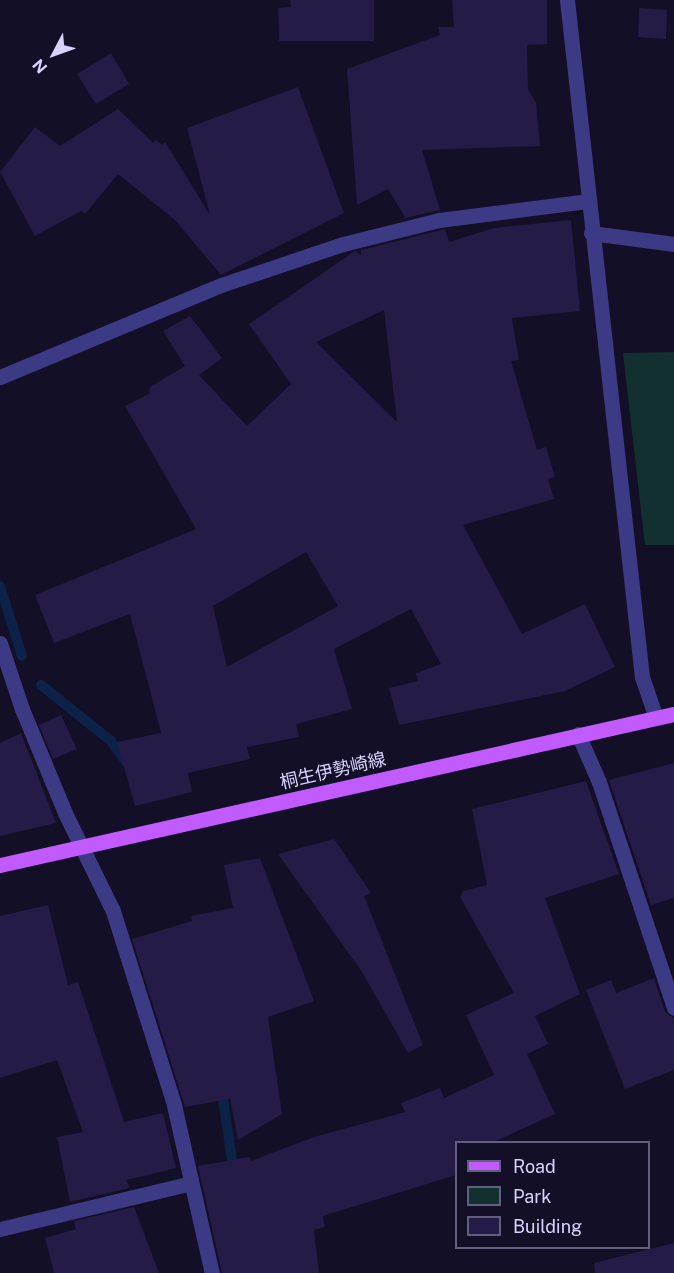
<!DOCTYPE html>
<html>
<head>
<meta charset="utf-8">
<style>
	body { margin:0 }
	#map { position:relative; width:674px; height:1273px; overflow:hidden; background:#130f26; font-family:"Public Sans","Noto Sans JP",sans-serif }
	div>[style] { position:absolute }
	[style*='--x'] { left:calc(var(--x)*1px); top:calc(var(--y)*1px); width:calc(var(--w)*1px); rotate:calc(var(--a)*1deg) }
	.green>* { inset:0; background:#12302f }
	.stream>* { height:10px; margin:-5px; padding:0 5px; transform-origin:5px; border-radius:5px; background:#0c2248 }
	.building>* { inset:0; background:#241b47 }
	.minor>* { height:15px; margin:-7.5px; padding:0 7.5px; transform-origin:7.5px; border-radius:7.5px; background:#3d3a85 }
	.major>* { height:15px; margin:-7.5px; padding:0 7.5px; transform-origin:7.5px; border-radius:7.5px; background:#c25bff }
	span { translate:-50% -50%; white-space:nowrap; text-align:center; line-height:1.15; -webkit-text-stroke:4.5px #130f26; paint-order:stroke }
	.street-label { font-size:18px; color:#d9d4ff }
	.legend { position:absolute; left:455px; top:1141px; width:195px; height:108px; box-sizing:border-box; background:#130f26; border:2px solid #625e7d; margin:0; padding:8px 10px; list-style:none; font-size:18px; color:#d9d4ff }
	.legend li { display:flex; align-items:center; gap:12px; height:30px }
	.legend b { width:30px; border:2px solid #625e7d }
	.north { position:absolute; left:24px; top:24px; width:60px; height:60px; -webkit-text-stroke:4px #130f26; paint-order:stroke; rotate:229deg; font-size:16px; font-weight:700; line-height:24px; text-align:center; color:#d9d4ff }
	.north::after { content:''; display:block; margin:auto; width:21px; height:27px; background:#d9d4ff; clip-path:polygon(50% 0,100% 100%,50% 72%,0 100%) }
</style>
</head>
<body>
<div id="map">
	<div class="green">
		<div style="clip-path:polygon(674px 352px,674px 545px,645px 545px,623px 353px)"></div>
	</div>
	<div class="stream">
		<div style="--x:0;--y:586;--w:73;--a:72.6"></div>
		<div style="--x:41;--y:685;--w:90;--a:38.7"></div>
		<div style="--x:111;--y:741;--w:26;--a:54"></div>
		<div style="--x:221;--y:1087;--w:87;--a:81.4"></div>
	</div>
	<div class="building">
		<div style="clip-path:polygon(290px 0,374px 0,374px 41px,279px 41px,278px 8px,291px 7px)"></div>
		<div style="clip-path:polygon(452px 0,547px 0,547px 44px,527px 45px,528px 89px,536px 103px,540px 146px,422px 150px,440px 210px,401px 219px,405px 217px,388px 189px,357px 205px,347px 69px,440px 35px,438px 27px,454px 27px)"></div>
		<div style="clip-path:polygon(639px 8px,667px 10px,666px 39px,638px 37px)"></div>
		<div style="clip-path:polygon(111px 53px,129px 84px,96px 104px,77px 74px)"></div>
		<div style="clip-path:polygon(298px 87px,344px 213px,221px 275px,176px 221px,118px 174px,85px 214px,81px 211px,35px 236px,0 172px,35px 127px,60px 146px,118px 109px,153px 143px,156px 140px,162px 145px,165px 142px,210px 215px,187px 128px)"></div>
		<div style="clip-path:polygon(evenodd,571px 220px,580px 311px,512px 318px,519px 360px,511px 361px,537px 450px,546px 447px,555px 477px,548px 479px,554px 499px,463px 525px,522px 634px,585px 604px,615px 667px,565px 691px,399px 725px,389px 688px,418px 681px,416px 673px,441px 664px,411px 609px,334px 649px,352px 709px,296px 724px,299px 737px,247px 747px,250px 759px,188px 773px,192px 792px,135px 806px,117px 742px,161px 733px,130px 614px,54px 643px,35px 595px,196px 529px,125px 406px,149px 394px,150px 387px,185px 366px,163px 331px,190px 316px,222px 358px,199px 375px,247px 426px,291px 384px,249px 324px,355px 251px,361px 255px,361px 250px,445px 229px,449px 242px,494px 228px,571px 220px,384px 310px,397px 422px,316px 342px,384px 310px,571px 220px,306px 552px,338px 606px,227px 667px,213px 606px,306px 552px)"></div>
		<div style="clip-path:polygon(61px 715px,77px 749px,53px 759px,39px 725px)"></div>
		<div style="clip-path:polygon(21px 733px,56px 823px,0 836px,0 743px)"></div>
		<div style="clip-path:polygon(674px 763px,674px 898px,651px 905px,609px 780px)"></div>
		<div style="clip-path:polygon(586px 781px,619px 874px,545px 898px,580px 994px,535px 1016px,548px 1044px,527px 1054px,555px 1114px,491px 1143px,456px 1143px,456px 1175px,323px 1216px,325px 1227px,314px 1230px,319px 1273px,222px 1273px,198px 1166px,249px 1157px,251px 1161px,314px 1137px,405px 1112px,401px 1103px,440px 1088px,444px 1098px,494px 1075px,466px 1015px,514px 993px,460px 897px,463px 891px,487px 885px,472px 809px)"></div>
		<div style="clip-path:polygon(334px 839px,371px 893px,364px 896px,423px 1045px,408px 1053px,362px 972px,278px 854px)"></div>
		<div style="clip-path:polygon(260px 858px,314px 1001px,268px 1017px,282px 1114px,238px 1140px,230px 1099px,185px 1107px,132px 939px,192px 921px,191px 916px,233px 908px,224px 865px)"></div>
		<div style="clip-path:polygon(48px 905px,68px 985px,78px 982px,124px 1122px,163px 1113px,176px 1168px,127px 1180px,129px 1188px,70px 1202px,57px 1137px,83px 1132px,57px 1060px,0 1078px,0 916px)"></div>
		<div style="clip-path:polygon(654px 978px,665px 1012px,674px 1018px,674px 1070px,625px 1089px,586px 990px,611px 980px,616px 993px)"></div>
		<div style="clip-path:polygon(134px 1207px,159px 1273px,54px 1273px,45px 1238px,76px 1229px,74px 1221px)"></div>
		<div style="clip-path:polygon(674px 1243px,674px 1273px,595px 1273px,594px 1263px)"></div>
	</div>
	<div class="minor">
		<div style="--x:567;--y:0;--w:681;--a:83.68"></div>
		<div style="--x:642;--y:677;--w:43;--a:71.1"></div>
		<div style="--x:591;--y:233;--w:84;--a:7.5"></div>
		<div style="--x:0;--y:377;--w:239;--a:-22.6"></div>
		<div style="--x:221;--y:285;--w:129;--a:-18.6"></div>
		<div style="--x:343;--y:244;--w:99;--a:-14"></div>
		<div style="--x:439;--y:220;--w:149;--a:-7.3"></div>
		<div style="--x:0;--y:643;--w:70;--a:71.6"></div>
		<div style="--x:22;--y:709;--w:113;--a:67.5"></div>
		<div style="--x:65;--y:813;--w:109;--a:63.9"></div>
		<div style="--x:113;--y:911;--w:203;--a:72.5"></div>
		<div style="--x:174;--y:1105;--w:172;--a:77.3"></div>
		<div style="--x:578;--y:734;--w:52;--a:66.4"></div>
		<div style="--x:599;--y:782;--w:238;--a:71.6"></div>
		<div style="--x:0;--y:1229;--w:196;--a:-13.5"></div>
	</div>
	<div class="major">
		<div style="--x:0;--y:865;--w:691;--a:-12.63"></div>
	</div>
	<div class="street-label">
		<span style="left:333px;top:771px;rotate:-13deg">桐生伊勢崎線</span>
	</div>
	<ul class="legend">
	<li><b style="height:8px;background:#c25bff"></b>Road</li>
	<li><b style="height:16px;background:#12302f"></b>Park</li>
	<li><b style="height:16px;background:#241b47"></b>Building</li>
	</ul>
	<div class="north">N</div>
</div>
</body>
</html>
